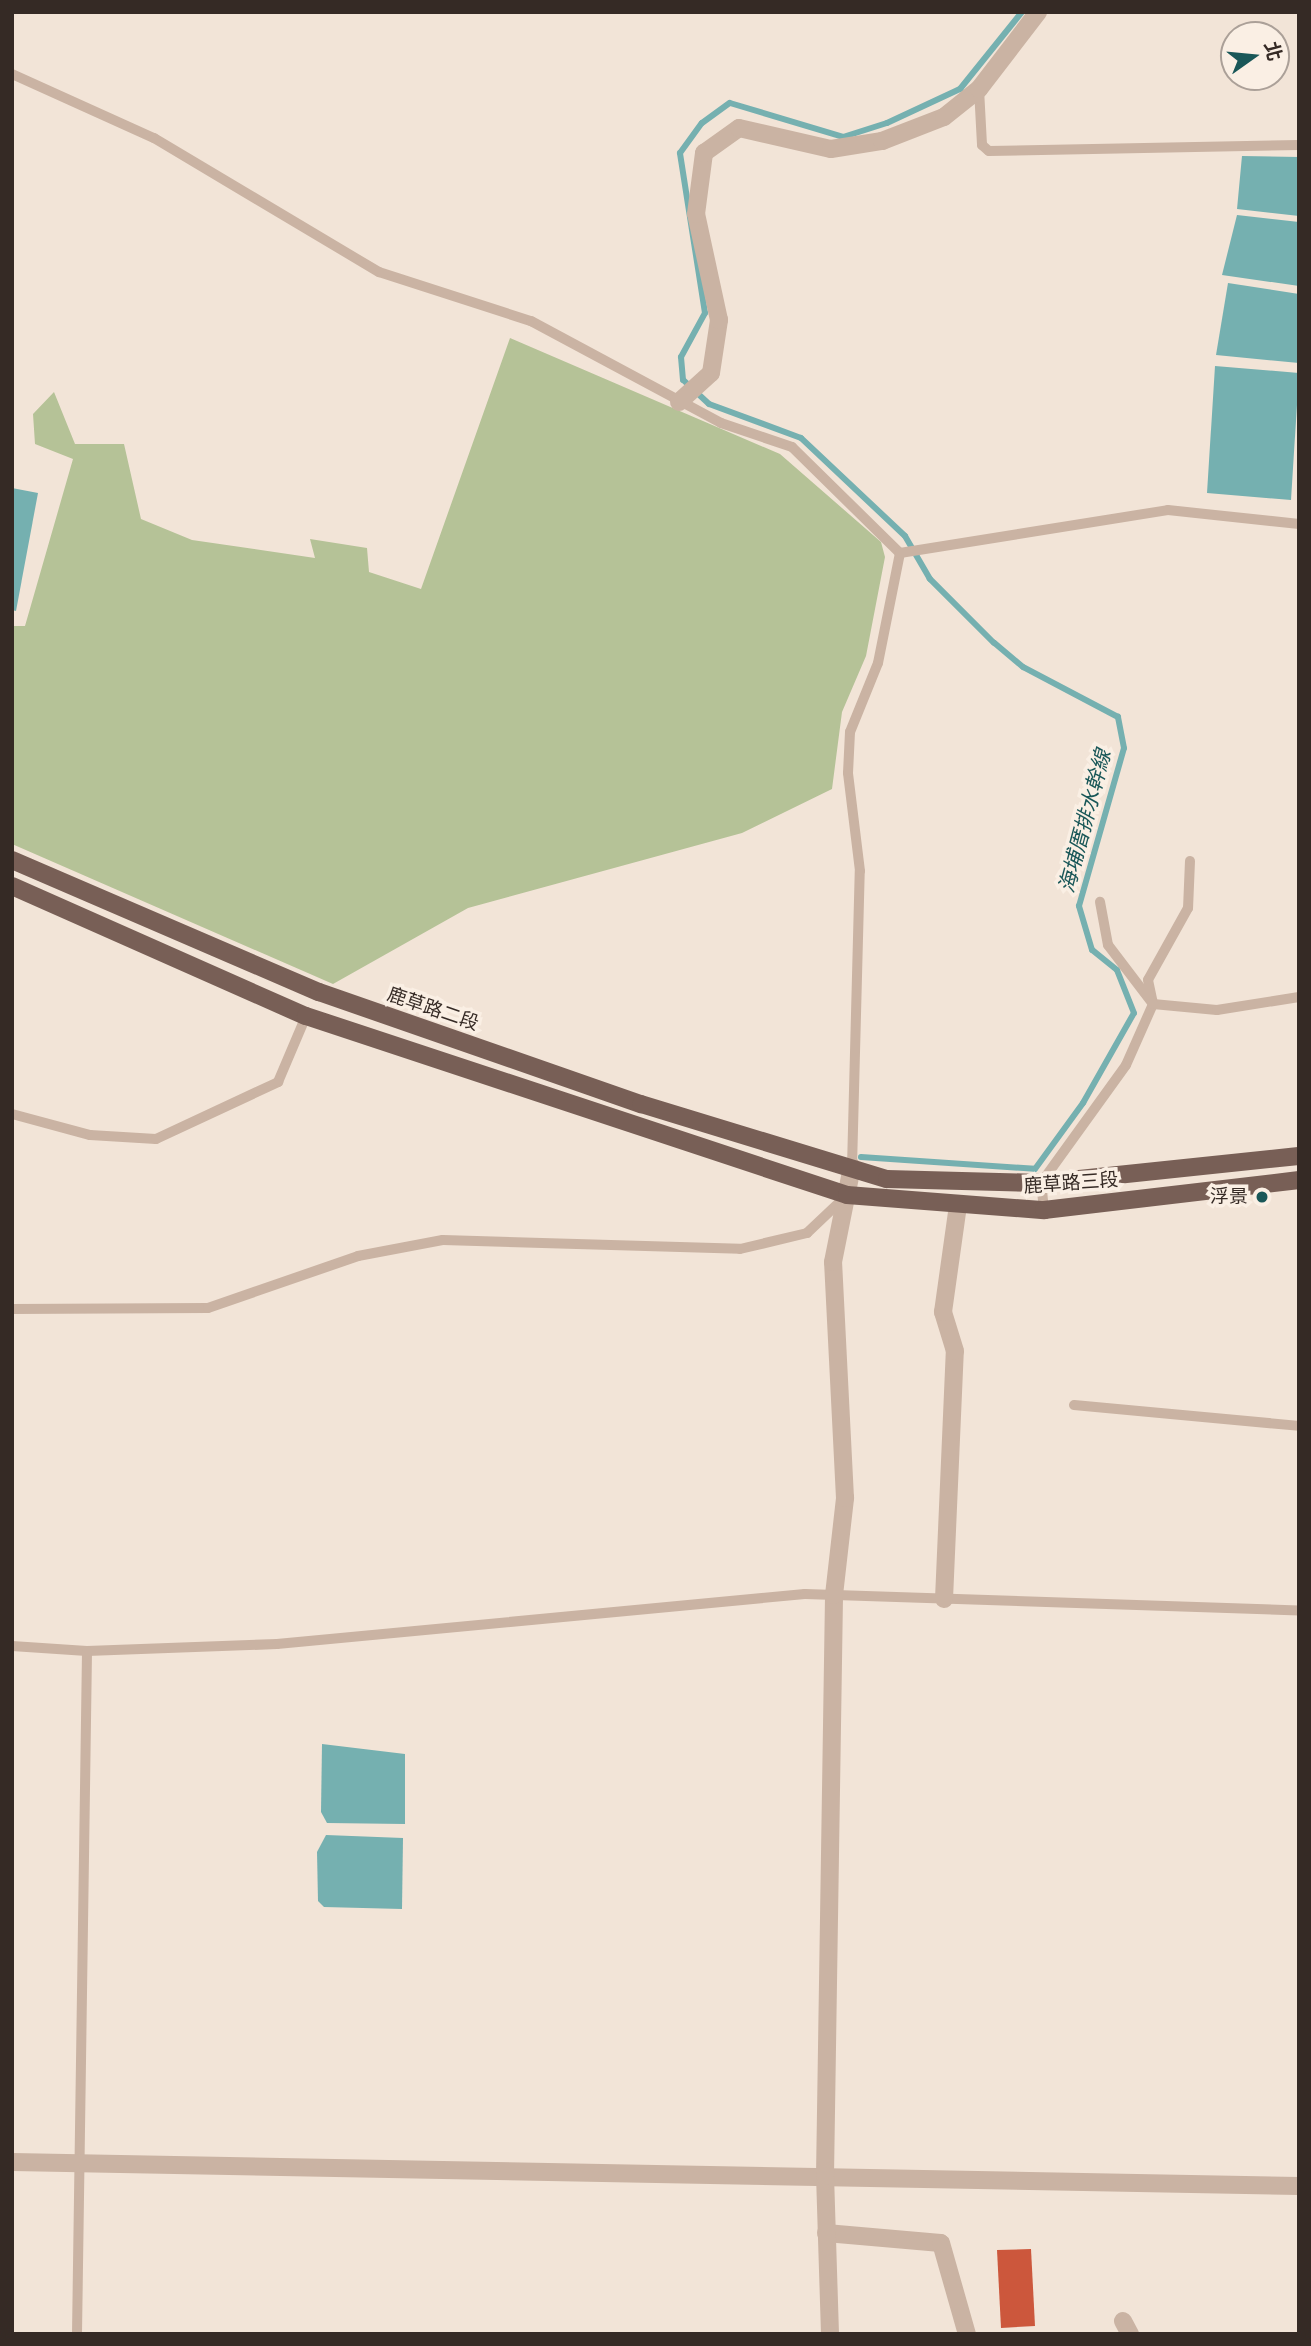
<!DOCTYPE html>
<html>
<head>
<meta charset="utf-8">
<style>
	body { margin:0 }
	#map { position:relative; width:1311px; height:2346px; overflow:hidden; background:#f2e4d7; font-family:"Noto Sans","Noto Sans TC",sans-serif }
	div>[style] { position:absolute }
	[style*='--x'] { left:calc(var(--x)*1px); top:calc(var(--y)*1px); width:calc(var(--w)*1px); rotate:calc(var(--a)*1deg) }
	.green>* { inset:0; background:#b5c297 }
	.water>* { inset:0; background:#75b0b0 }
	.stream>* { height:6px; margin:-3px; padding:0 3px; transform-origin:3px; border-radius:3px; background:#75b0b0 }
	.building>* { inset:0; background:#cc573c }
	.lane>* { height:10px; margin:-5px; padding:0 5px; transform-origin:5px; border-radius:5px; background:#cab3a3 }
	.street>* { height:18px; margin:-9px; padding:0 9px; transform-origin:9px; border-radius:9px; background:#cab3a3 }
	.primary>* { height:18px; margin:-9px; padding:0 9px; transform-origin:9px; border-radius:9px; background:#785f56 }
	.dots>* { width:19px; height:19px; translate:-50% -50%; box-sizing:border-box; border:4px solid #faefe4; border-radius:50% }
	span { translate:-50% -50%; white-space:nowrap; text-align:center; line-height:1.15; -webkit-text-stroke:7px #faefe4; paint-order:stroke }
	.street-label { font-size:19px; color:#352a25 }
	.poi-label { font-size:19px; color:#352a25 }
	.right { translate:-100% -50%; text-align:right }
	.water-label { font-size:21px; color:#195758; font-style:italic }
	.frame { position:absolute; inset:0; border:14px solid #352a25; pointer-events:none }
	.north { position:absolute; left:1220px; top:21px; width:70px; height:70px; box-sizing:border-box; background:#faefe4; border:2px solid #aba098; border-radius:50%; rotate:75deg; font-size:19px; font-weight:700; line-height:28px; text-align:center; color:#352a25 }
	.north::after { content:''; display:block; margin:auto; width:24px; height:32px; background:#195758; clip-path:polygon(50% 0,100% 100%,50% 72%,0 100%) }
</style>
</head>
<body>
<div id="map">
	<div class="green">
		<div style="clip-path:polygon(510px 338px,780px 454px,881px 542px,885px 557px,866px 656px,842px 712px,832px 789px,742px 833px,468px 908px,333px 984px,12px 844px,12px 626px,25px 626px,73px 459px,35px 444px,33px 414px,54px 392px,75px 444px,124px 444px,141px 519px,192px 540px,315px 558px,310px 539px,367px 548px,369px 572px,421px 589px)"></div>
	</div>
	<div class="water">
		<div style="clip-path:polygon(1242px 156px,1299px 157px,1299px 216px,1237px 209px)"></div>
		<div style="clip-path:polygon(1237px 215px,1299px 222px,1299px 286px,1222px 275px)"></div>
		<div style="clip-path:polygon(1228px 283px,1299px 294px,1299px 363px,1216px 355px)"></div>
		<div style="clip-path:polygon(1215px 366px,1299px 373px,1291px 500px,1207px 493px)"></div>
		<div style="clip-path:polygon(12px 488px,38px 493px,16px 611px,12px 610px)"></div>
		<div style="clip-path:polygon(322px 1744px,405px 1754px,405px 1824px,327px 1823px,321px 1812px)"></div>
		<div style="clip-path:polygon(326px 1835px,403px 1838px,402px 1909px,324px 1907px,318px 1901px,317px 1852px)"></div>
	</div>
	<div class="stream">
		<div style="--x:861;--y:1157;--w:174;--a:3.9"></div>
		<div style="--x:1035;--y:1169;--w:82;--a:-54"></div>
		<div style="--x:1083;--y:1103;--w:103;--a:-60.5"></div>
		<div style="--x:1134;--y:1013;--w:46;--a:-111.6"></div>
		<div style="--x:1117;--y:970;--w:32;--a:-141"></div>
		<div style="--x:1092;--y:950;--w:46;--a:-106.5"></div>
		<div style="--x:1079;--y:906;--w:164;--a:-74.1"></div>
		<div style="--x:1124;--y:748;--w:32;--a:-101"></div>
		<div style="--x:1118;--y:717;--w:107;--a:-152.2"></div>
		<div style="--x:1023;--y:667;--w:38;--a:-140"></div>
		<div style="--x:994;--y:643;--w:91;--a:-135"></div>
		<div style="--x:930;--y:579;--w:50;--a:-120.2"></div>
		<div style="--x:905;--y:536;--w:143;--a:-136.7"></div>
		<div style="--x:801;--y:438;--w:98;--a:-159.7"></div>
		<div style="--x:709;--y:404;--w:35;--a:-137"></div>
		<div style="--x:683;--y:380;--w:23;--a:-95"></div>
		<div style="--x:681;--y:357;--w:50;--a:-61.4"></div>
		<div style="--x:705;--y:313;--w:162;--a:-98.9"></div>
		<div style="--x:680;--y:153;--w:37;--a:-54"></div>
		<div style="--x:702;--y:123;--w:34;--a:-36"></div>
		<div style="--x:730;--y:103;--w:118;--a:16.7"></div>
		<div style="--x:843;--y:137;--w:46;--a:-17.7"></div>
		<div style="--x:887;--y:123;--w:81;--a:-25"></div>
		<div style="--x:960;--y:89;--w:99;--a:-51.2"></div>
	</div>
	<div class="building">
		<div style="clip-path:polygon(1031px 2249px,1035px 2326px,1001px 2328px,997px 2250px)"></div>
	</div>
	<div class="lane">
		<div style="--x:12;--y:74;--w:156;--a:24.3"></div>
		<div style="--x:154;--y:138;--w:262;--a:30.8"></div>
		<div style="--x:379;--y:272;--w:160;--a:17.9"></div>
		<div style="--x:531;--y:321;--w:216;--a:28.2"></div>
		<div style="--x:721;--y:423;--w:75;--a:18.7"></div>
		<div style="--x:792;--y:447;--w:151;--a:44.5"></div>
		<div style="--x:979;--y:89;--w:56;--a:86.9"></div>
		<div style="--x:982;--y:145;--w:9;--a:41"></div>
		<div style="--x:989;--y:151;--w:310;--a:-1.1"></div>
		<div style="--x:1190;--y:861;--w:47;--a:92.4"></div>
		<div style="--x:1188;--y:908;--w:82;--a:119.1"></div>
		<div style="--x:1148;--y:980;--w:25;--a:78"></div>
		<div style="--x:1153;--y:1004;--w:64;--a:5.4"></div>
		<div style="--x:1217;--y:1010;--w:83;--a:-9"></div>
		<div style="--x:12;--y:1114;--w:81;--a:15.1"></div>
		<div style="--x:90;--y:1135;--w:66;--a:3.5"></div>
		<div style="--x:156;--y:1139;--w:135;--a:-25"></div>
		<div style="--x:278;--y:1082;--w:72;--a:-67"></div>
		<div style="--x:852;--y:1167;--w:296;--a:-88.5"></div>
		<div style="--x:860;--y:871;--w:99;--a:-97"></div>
		<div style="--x:848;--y:773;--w:41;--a:-87.2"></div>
		<div style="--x:850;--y:732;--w:74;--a:-67.9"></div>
		<div style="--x:878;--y:663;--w:112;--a:-78.7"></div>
		<div style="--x:900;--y:553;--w:271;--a:-9.1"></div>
		<div style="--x:1168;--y:510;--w:132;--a:6.1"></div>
		<div style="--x:1044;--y:1210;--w:27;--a:-96"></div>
		<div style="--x:1041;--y:1183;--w:145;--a:-54.2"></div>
		<div style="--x:1126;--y:1065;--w:67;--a:-66.1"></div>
		<div style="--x:1153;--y:1004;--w:74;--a:-127.3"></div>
		<div style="--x:1108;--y:945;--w:44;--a:-100.5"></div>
		<div style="--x:12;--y:1309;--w:196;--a:-0.3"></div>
		<div style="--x:208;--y:1308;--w:159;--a:-19.1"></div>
		<div style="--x:358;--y:1256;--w:86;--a:-10.7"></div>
		<div style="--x:443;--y:1240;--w:297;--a:1.7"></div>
		<div style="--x:740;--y:1249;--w:69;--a:-13.4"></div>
		<div style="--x:807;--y:1233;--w:51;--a:-43.4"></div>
		<div style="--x:1074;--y:1405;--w:226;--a:5.3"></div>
		<div style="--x:12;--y:1646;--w:75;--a:3.8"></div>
		<div style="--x:87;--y:1651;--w:190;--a:-2.1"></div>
		<div style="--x:277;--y:1644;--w:530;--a:-5.41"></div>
		<div style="--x:805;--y:1594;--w:494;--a:1.9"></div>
		<div style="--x:77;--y:2334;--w:683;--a:-89.16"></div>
	</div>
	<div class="street">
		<div style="--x:679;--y:402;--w:43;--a:-42.2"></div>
		<div style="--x:711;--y:373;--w:54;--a:-81.4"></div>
		<div style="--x:719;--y:320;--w:108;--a:-102.2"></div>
		<div style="--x:696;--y:214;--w:62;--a:-82.5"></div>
		<div style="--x:704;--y:153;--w:43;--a:-35.5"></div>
		<div style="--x:739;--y:128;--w:94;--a:12.9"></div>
		<div style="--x:831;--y:149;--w:52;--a:-8.9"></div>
		<div style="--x:882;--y:141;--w:66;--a:-21.2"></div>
		<div style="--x:944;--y:117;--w:45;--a:-38.7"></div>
		<div style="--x:979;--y:89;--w:97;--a:-52.5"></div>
		<div style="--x:944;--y:1599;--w:248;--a:-87.5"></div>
		<div style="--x:955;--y:1351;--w:41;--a:-107.1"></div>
		<div style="--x:943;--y:1312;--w:108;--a:-82"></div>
		<div style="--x:12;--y:2162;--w:1287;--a:1.07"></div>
		<div style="--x:826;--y:2233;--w:115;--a:5"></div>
		<div style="--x:941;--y:2243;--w:95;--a:74.1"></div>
		<div style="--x:1123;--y:2321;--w:15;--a:62"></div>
		<div style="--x:830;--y:2334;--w:158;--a:-91.8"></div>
		<div style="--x:825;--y:2176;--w:581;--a:-89.11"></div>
		<div style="--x:834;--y:1595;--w:98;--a:-83.5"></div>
		<div style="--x:845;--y:1498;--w:236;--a:-92.9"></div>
		<div style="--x:833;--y:1262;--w:97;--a:-78.7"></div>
	</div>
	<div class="primary">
		<div style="--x:12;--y:860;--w:334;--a:23.3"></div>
		<div style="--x:319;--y:992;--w:341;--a:19.2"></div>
		<div style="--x:641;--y:1104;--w:257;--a:17"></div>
		<div style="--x:887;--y:1179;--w:154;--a:1.5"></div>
		<div style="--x:1041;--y:1183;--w:259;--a:-6"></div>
		<div style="--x:12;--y:886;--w:321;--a:23.9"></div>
		<div style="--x:306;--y:1016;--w:570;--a:18.31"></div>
		<div style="--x:847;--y:1195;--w:198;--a:4.4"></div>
		<div style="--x:1044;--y:1210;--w:257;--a:-6.7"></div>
	</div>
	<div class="dots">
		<div style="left:1262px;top:1197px;background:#195758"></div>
	</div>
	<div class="street-label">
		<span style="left:433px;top:1009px;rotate:19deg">鹿草路二段</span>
		<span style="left:1071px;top:1183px;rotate:-4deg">鹿草路三段</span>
	</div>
	<div class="poi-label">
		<span class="right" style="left:1248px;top:1197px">浮景</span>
	</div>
	<div class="water-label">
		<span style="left:1084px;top:821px;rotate:-75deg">海埔厝排水幹線</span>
	</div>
	<div class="frame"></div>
	<div class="north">北</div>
</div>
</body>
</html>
